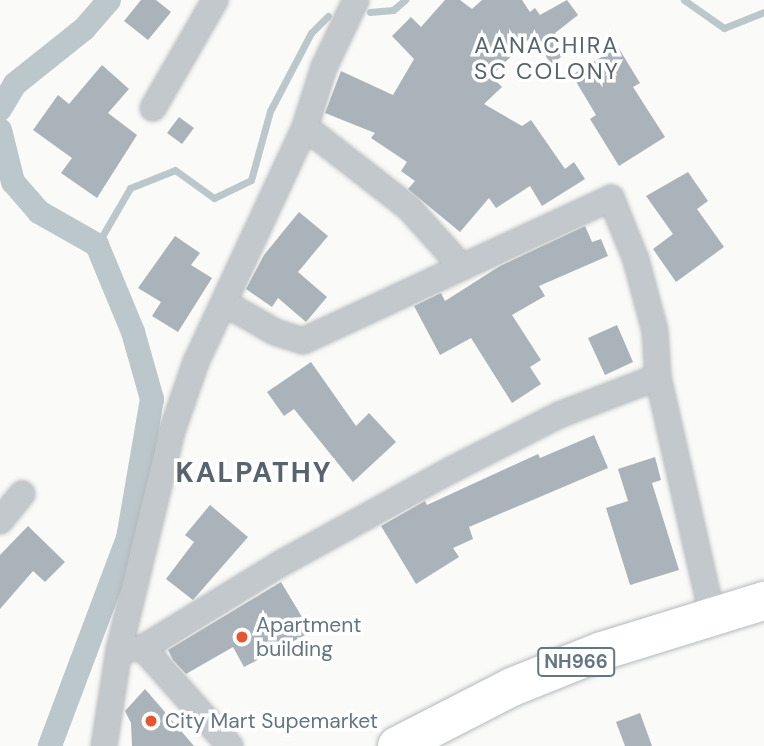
<!DOCTYPE html>
<html>
<head>
<meta charset="utf-8">
<style>
	body { margin:0 }
	#map { position:relative; width:764px; height:746px; overflow:hidden; background:#fafaf8; font-family:"DM Sans",sans-serif }
	div>[style] { position:absolute }
	[style*='--x'] { left:calc(var(--x)*1px); top:calc(var(--y)*1px); width:calc(var(--w)*1px); rotate:calc(var(--a)*1deg) }
	.stream>* { height:7px; margin:-3.5px; padding:0 3.5px; transform-origin:3.5px; border-radius:3.5px; background:#bbc7cb }
	.canal>* { height:24px; margin:-12px; padding:0 12px; transform-origin:12px; border-radius:12px; background:#bbc7cb }
	.building>* { inset:0; background:#aab3b9 }
	.roads { filter:drop-shadow(0 0 2px #b4b9bd) drop-shadow(0 0 2px #b4b9bd) }
	.street>* { height:24px; margin:-12px; padding:0 12px; transform-origin:12px; border-radius:12px; background:#c3c8cc }
	.highway>* { height:38px; margin:-19px; padding:0 19px; transform-origin:19px; border-radius:19px; background:#fff }
	.dots>* { width:19px; height:19px; translate:-50% -50%; box-sizing:border-box; border:4px solid #fff; border-radius:50% }
	span { translate:-50% -50%; white-space:nowrap; text-align:center; line-height:1.15; -webkit-text-stroke:7px #fff; paint-order:stroke }
	.shield-label span { padding:2px 5px; background:#fff; border:2px solid; border-radius:5px; -webkit-text-stroke-width:0 }
	.shield-label { font-size:19px; color:#657683; font-weight:700 }
	.poi-label { font-size:21px; color:#657683 }
	.left { translate:0 -50%; text-align:left }
	.neighbourhood-label { font-size:23px; color:#57646e; letter-spacing:2px }
	.district-label { font-size:28px; color:#57646e; font-weight:700; letter-spacing:2px }
</style>
</head>
<body>
<div id="map">
	<div class="stream">
		<div style="--x:684;--y:0;--w:49;--a:35"></div>
		<div style="--x:724;--y:28;--w:43;--a:-21.8"></div>
		<div style="--x:370;--y:12;--w:23;--a:-5"></div>
		<div style="--x:393;--y:10;--w:16;--a:-40"></div>
		<div style="--x:97;--y:245;--w:66;--a:-59.9"></div>
		<div style="--x:130;--y:188;--w:48;--a:-21.8"></div>
		<div style="--x:175;--y:170;--w:48;--a:35.7"></div>
		<div style="--x:214;--y:198;--w:41;--a:-25.9"></div>
		<div style="--x:251;--y:180;--w:72;--a:-74.6"></div>
		<div style="--x:270;--y:111;--w:88;--a:-62.3"></div>
		<div style="--x:311;--y:33;--w:24;--a:-45"></div>
	</div>
	<div class="canal">
		<div style="--x:0;--y:109;--w:29;--a:-59"></div>
		<div style="--x:15;--y:84;--w:88;--a:-38.6"></div>
		<div style="--x:84;--y:29;--w:38;--a:-49"></div>
		<div style="--x:0;--y:130;--w:54;--a:76"></div>
		<div style="--x:13;--y:182;--w:40;--a:49"></div>
		<div style="--x:39;--y:212;--w:67;--a:29.6"></div>
		<div style="--x:97;--y:245;--w:94;--a:67.5"></div>
		<div style="--x:133;--y:332;--w:70;--a:74.2"></div>
		<div style="--x:152;--y:399;--w:141;--a:99.8"></div>
		<div style="--x:128;--y:538;--w:222;--a:110.6"></div>
	</div>
	<div class="building">
		<div style="clip-path:polygon(141px 0,156px 0,171px 12px,148px 40px,124px 21px)"></div>
		<div style="clip-path:polygon(445px 0,460px 0,472px 9px,482px 0,522px 0,530px 12px,535px 8px,540px 15px,567px 0,578px 15px,555px 33px,569px 51px,552px 64px,530px 38px,491px 76px,502px 87px,484px 104px,522px 126px,531px 120px,565px 169px,574px 162px,585px 179px,542px 206px,530px 186px,496px 208px,489px 198px,460px 232px,408px 189px,415px 181px,401px 171px,407px 162px,371px 138px,375px 133px,325px 113px,341px 71px,393px 95px,414px 59px,392px 36px,411px 17px,421px 27px)"></div>
		<div style="clip-path:polygon(618px 47px,640px 83px,633px 87px,665px 137px,619px 166px,590px 119px,596px 115px,572px 75px)"></div>
		<div style="clip-path:polygon(102px 65px,129px 89px,108px 113px,137px 135px,97px 198px,61px 173px,72px 158px,33px 130px,58px 95px,69px 104px)"></div>
		<div style="clip-path:polygon(179px 117px,194px 128px,182px 144px,167px 133px)"></div>
		<div style="clip-path:polygon(688px 172px,708px 201px,697px 209px,724px 247px,676px 282px,653px 249px,673px 234px,646px 196px)"></div>
		<div style="clip-path:polygon(299px 212px,328px 236px,298px 272px,327px 297px,306px 322px,278px 298px,272px 307px,246px 289px,264px 255px)"></div>
		<div style="clip-path:polygon(585px 226px,592px 242px,601px 239px,608px 256px,539px 286px,545px 296px,512px 315px,541px 360px,530px 367px,541px 384px,512px 403px,471px 338px,440px 355px,414px 306px,441px 293px,445px 301px,500px 266px)"></div>
		<div style="clip-path:polygon(175px 236px,200px 253px,191px 265px,212px 278px,178px 332px,152px 316px,161px 302px,138px 288px)"></div>
		<div style="clip-path:polygon(617px 325px,633px 362px,605px 375px,588px 338px)"></div>
		<div style="clip-path:polygon(311px 362px,356px 426px,369px 413px,396px 442px,353px 482px,294px 409px,284px 416px,267px 392px)"></div>
		<div style="clip-path:polygon(594px 435px,608px 468px,469px 527px,473px 539px,453px 548px,459px 557px,416px 584px,381px 526px,425px 501px,427px 505px,538px 454px,540px 458px)"></div>
		<div style="clip-path:polygon(655px 457px,661px 480px,652px 483px,679px 570px,630px 585px,606px 508px,628px 501px,618px 469px)"></div>
		<div style="clip-path:polygon(210px 505px,248px 537px,193px 600px,166px 579px,194px 542px,185px 535px)"></div>
		<div style="clip-path:polygon(28px 526px,65px 562px,45px 582px,33px 571px,0 609px,0 555px)"></div>
		<div style="clip-path:polygon(281px 582px,311px 632px,244px 667px,233px 647px,186px 674px,173px 660px,168px 650px)"></div>
		<div style="clip-path:polygon(145px 689px,164px 711px,194px 746px,132px 746px,131px 723px,125px 711px)"></div>
		<div style="clip-path:polygon(640px 713px,652px 746px,625px 746px,616px 722px)"></div>
	</div>
	<div class="roads">
		<div class="street">
			<div style="--x:153;--y:108;--w:125;--a:-60.1"></div>
			<div style="--x:305;--y:127;--w:132;--a:37.9"></div>
			<div style="--x:409;--y:208;--w:78;--a:48.1"></div>
			<div style="--x:226;--y:304;--w:56;--a:29.7"></div>
			<div style="--x:275;--y:332;--w:29;--a:18"></div>
			<div style="--x:303;--y:341;--w:340;--a:-24.9"></div>
			<div style="--x:611;--y:198;--w:67;--a:68"></div>
			<div style="--x:636;--y:260;--w:73;--a:75"></div>
			<div style="--x:655;--y:331;--w:46;--a:86.3"></div>
			<div style="--x:658;--y:377;--w:244;--a:77.2"></div>
			<div style="--x:0;--y:521;--w:35;--a:-51"></div>
			<div style="--x:143;--y:648;--w:131;--a:48.4"></div>
			<div style="--x:119;--y:650;--w:24;--a:-5"></div>
			<div style="--x:143;--y:648;--w:161;--a:-31.5"></div>
			<div style="--x:280;--y:564;--w:195;--a:-28.8"></div>
			<div style="--x:451;--y:470;--w:121;--a:-27"></div>
			<div style="--x:559;--y:415;--w:106;--a:-21"></div>
			<div style="--x:104;--y:746;--w:97;--a:-81.1"></div>
			<div style="--x:119;--y:650;--w:225;--a:-76.4"></div>
			<div style="--x:172;--y:431;--w:73;--a:-70.8"></div>
			<div style="--x:196;--y:362;--w:259;--a:-65.1"></div>
			<div style="--x:305;--y:127;--w:63;--a:-72.4"></div>
			<div style="--x:324;--y:67;--w:74;--a:-64.5"></div>
		</div>
		<div class="highway">
			<div style="--x:397;--y:746;--w:129;--a:-27.2"></div>
			<div style="--x:512;--y:687;--w:97;--a:-21.8"></div>
			<div style="--x:602;--y:651;--w:170;--a:-17.2"></div>
		</div>
	</div>
	<div class="dots">
		<div style="left:242px;top:637px;background:#e4572e"></div>
		<div style="left:151px;top:721px;background:#e4572e"></div>
	</div>
	<div class="shield-label">
		<span style="left:576px;top:662px">NH966</span>
	</div>
	<div class="poi-label">
		<span class="left" style="left:256px;top:637px">Apartment<br>building</span>
		<span class="left" style="left:165px;top:721px">City Mart Supemarket</span>
	</div>
	<div class="neighbourhood-label">
		<span style="left:547px;top:58px">AANACHIRA<br>SC COLONY</span>
	</div>
	<div class="district-label">
		<span style="left:254px;top:473px">KALPATHY</span>
	</div>
</div>
</body>
</html>
